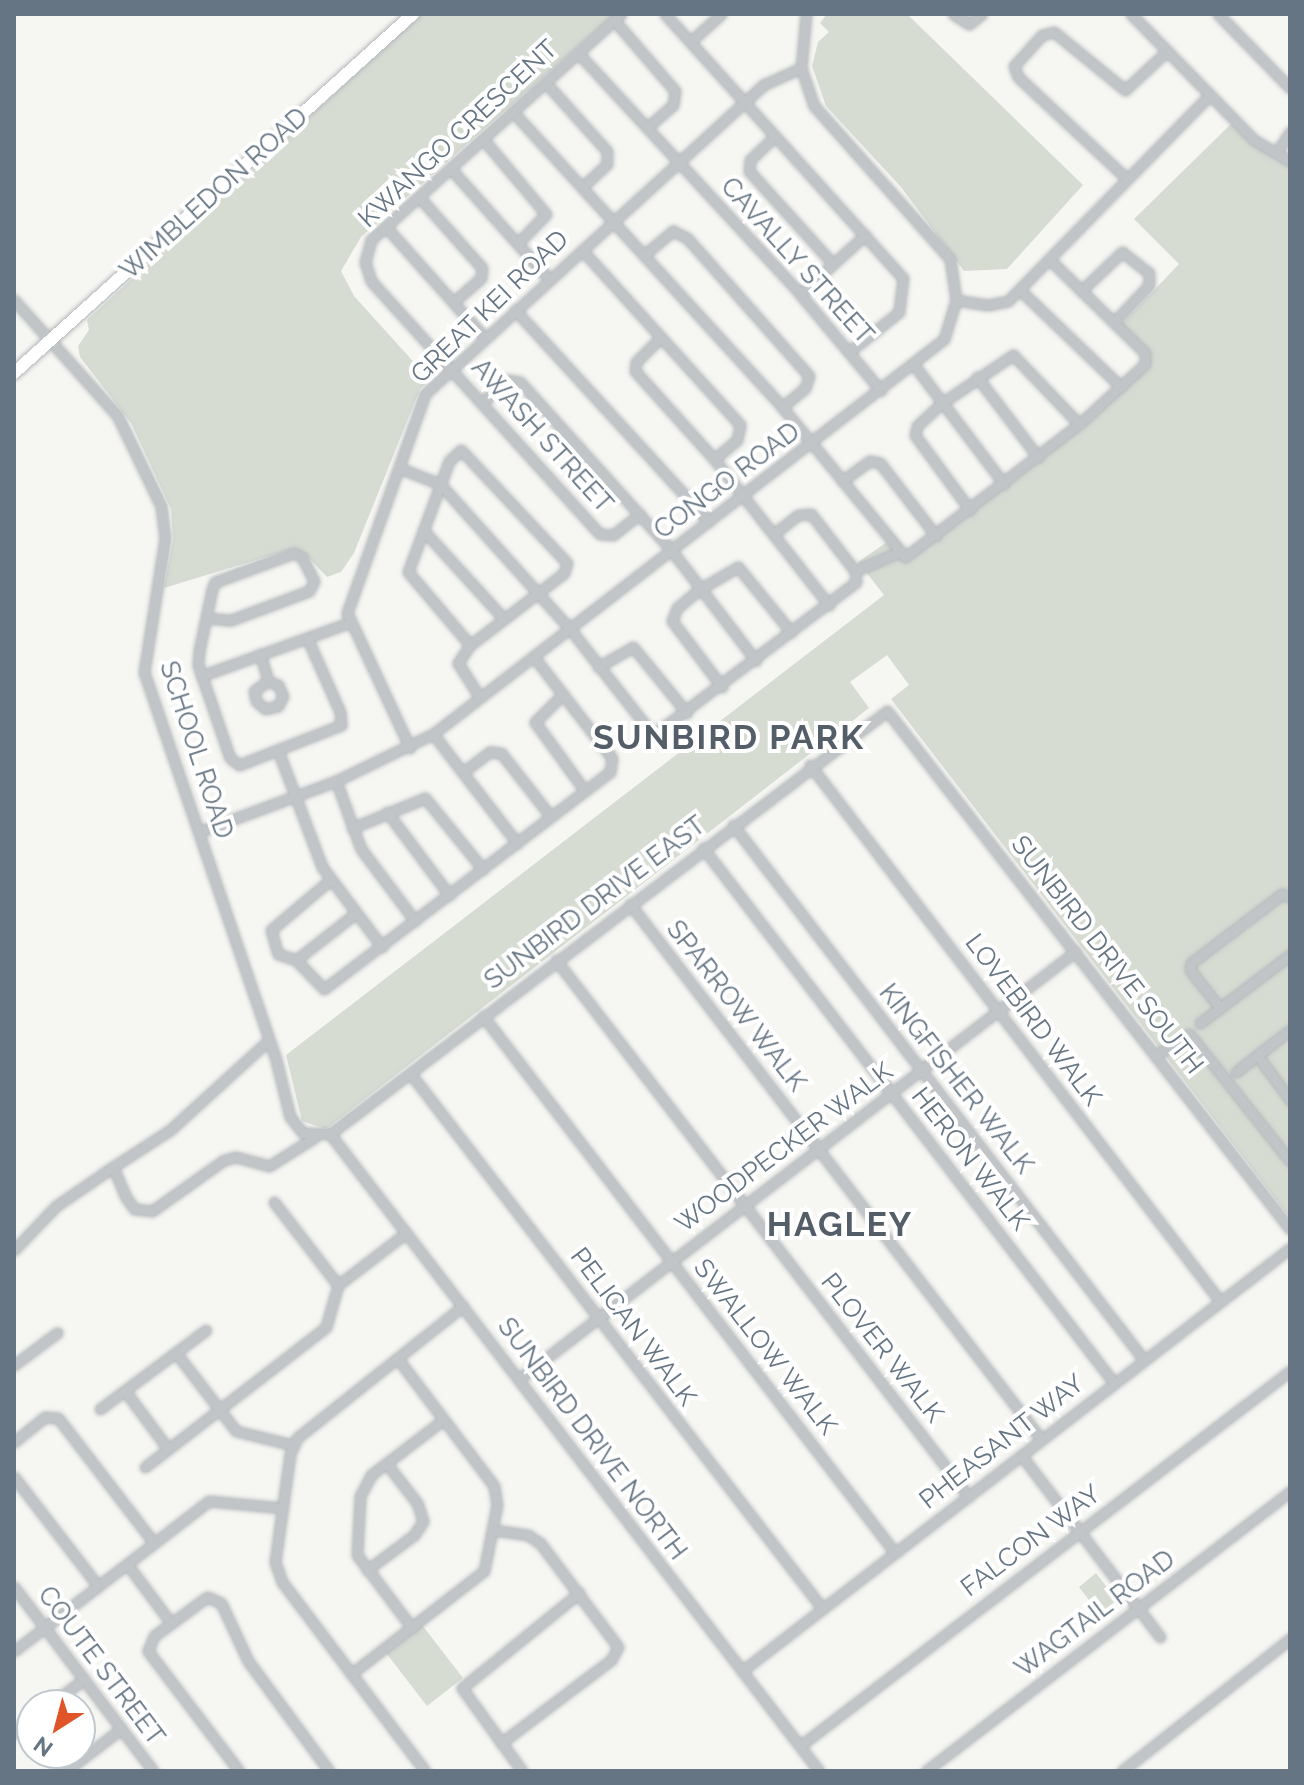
<!DOCTYPE html>
<html>
<head>
<meta charset="utf-8">
<style>
	body { margin:0 }
	#map { position:relative; width:1304px; height:1785px; overflow:hidden; background:#f6f6f2; font-family:Raleway,sans-serif }
	div>[style] { position:absolute }
	[style*='--x'] { left:calc(var(--x)*1px); top:calc(var(--y)*1px); width:calc(var(--w)*1px); rotate:calc(var(--a)*1deg) }
	.green>* { inset:0; background:#d7dcd3 }
	.roads { filter:drop-shadow(0 0 2px #b4b8bc) drop-shadow(0 0 2px #b4b8bc) }
	.minor>* { height:9px; margin:-4.5px; padding:0 4.5px; transform-origin:4.5px; border-radius:4.5px; background:#c1c5c8 }
	.major>* { height:12px; margin:-6px; padding:0 6px; transform-origin:6px; border-radius:6px; background:#fff }
	span { translate:-50% -50%; white-space:nowrap; text-align:center; line-height:1.15; -webkit-text-stroke:8px #fff; paint-order:stroke }
	.street-label { font-size:26px; color:#657583 }
	.district-label { font-size:34px; color:#535e68; font-weight:700; letter-spacing:2px }
	.frame { position:absolute; inset:0; border:16px solid #657583; pointer-events:none }
	.north { position:absolute; left:16px; top:1689px; width:80px; height:80px; box-sizing:border-box; background:#fff; border:2px solid #c1c8cd; border-radius:50%; rotate:216deg; font-size:22px; font-weight:700; line-height:32px; text-align:center; color:#657583 }
	.north::after { content:''; display:block; margin:auto; width:28px; height:36px; background:#e05528; clip-path:polygon(50% 0,100% 100%,50% 72%,0 100%) }
</style>
</head>
<body>
<div id="map">
	<div class="green">
		<div style="clip-path:polygon(422px 14px,615px 14px,361px 237px,341px 271px,354px 296px,430px 380px,420px 389px,354px 553px,341px 572px,327px 577px,306px 555px,292px 549px,164px 588px,173px 540px,171px 509px,131px 423px,80px 357px,78px 346px,89px 330px,87px 320px)"></div>
		<div style="clip-path:polygon(827px 14px,907px 14px,1083px 185px,1007px 269px,964px 271px,901px 187px,826px 106px,812px 66px,818px 42px,829px 32px,820px 23px)"></div>
		<div style="clip-path:polygon(1233px 122px,1290px 163px,1290px 1218px,891px 699px,909px 685px,887px 655px,850px 682px,869px 708px,326px 1129px,302px 1121px,286px 1055px,884px 595px,858px 562px,887px 542px,901px 557px,1080px 425px,1148px 359px,1120px 326px,1179px 264px,1134px 219px)"></div>
		<div style="clip-path:polygon(1096px 1573px,1123px 1608px,1105px 1621px,1079px 1587px)"></div>
		<div style="clip-path:polygon(422px 1625px,463px 1678px,427px 1706px,386px 1653px)"></div>
	</div>
	<div class="roads">
		<div class="minor">
			<div style="--x:621;--y:14;--w:337;--a:137.9"></div>
			<div style="--x:371;--y:240;--w:23;--a:105"></div>
			<div style="--x:365;--y:262;--w:20;--a:72"></div>
			<div style="--x:371;--y:281;--w:341;--a:47.9"></div>
			<div style="--x:600;--y:534;--w:13;--a:4"></div>
			<div style="--x:613;--y:535;--w:34;--a:-38"></div>
			<div style="--x:665;--y:14;--w:355;--a:48"></div>
			<div style="--x:903;--y:278;--w:34;--a:97"></div>
			<div style="--x:899;--y:312;--w:64;--a:141.3"></div>
			<div style="--x:953;--y:14;--w:19;--a:32"></div>
			<div style="--x:969;--y:24;--w:16;--a:-38"></div>
			<div style="--x:1131;--y:14;--w:176;--a:45.7"></div>
			<div style="--x:1254;--y:140;--w:42;--a:30.3"></div>
			<div style="--x:1218;--y:14;--w:103;--a:45.8"></div>
			<div style="--x:614;--y:20;--w:94;--a:49.3"></div>
			<div style="--x:675;--y:91;--w:14;--a:98"></div>
			<div style="--x:673;--y:105;--w:33;--a:139"></div>
			<div style="--x:690;--y:42;--w:42;--a:-42.1"></div>
			<div style="--x:578;--y:53;--w:328;--a:47.3"></div>
			<div style="--x:800;--y:294;--w:126;--a:50.1"></div>
			<div style="--x:545;--y:82;--w:93;--a:48.1"></div>
			<div style="--x:607;--y:151;--w:13;--a:90"></div>
			<div style="--x:607;--y:164;--w:34;--a:137"></div>
			<div style="--x:513;--y:112;--w:399;--a:47.6"></div>
			<div style="--x:782;--y:407;--w:194;--a:50.6"></div>
			<div style="--x:905;--y:557;--w:219;--a:-37.4"></div>
			<div style="--x:1079;--y:424;--w:89;--a:-42.3"></div>
			<div style="--x:1145;--y:364;--w:11;--a:-90"></div>
			<div style="--x:1145;--y:353;--w:134;--a:-135.6"></div>
			<div style="--x:775;--y:136;--w:35;--a:136"></div>
			<div style="--x:750;--y:160;--w:11;--a:95"></div>
			<div style="--x:749;--y:171;--w:125;--a:47.9"></div>
			<div style="--x:483;--y:139;--w:98;--a:50"></div>
			<div style="--x:546;--y:214;--w:40;--a:134"></div>
			<div style="--x:1277;--y:152;--w:24;--a:-57"></div>
			<div style="--x:450;--y:168;--w:149;--a:48.3"></div>
			<div style="--x:1126;--y:178;--w:148;--a:-136.9"></div>
			<div style="--x:1018;--y:77;--w:12;--a:-110"></div>
			<div style="--x:1014;--y:66;--w:42;--a:-47.9"></div>
			<div style="--x:1042;--y:35;--w:12;--a:-14"></div>
			<div style="--x:1054;--y:32;--w:92;--a:39.2"></div>
			<div style="--x:1125;--y:90;--w:57;--a:-42.9"></div>
			<div style="--x:419;--y:197;--w:95;--a:48.4"></div>
			<div style="--x:482;--y:268;--w:10;--a:96"></div>
			<div style="--x:481;--y:278;--w:37;--a:139"></div>
			<div style="--x:386;--y:227;--w:149;--a:48.3"></div>
			<div style="--x:582;--y:250;--w:236;--a:47.9"></div>
			<div style="--x:740;--y:425;--w:15;--a:101"></div>
			<div style="--x:737;--y:440;--w:30;--a:140"></div>
			<div style="--x:644;--y:255;--w:38;--a:-40"></div>
			<div style="--x:673;--y:231;--w:16;--a:27"></div>
			<div style="--x:687;--y:238;--w:184;--a:48.5"></div>
			<div style="--x:809;--y:376;--w:13;--a:108"></div>
			<div style="--x:805;--y:388;--w:30;--a:140"></div>
			<div style="--x:1020;--y:290;--w:140;--a:43.8"></div>
			<div style="--x:1081;--y:291;--w:57;--a:-43.6"></div>
			<div style="--x:1122;--y:252;--w:34;--a:38"></div>
			<div style="--x:1149;--y:273;--w:12;--a:90"></div>
			<div style="--x:1149;--y:285;--w:51;--a:133.4"></div>
			<div style="--x:800;--y:294;--w:88;--a:-42.2"></div>
			<div style="--x:14;--y:300;--w:154;--a:48.2"></div>
			<div style="--x:117;--y:415;--w:101;--a:64.2"></div>
			<div style="--x:161;--y:506;--w:32;--a:83"></div>
			<div style="--x:165;--y:538;--w:136;--a:98.9"></div>
			<div style="--x:144;--y:672;--w:406;--a:71.2"></div>
			<div style="--x:275;--y:1056;--w:63;--a:76.2"></div>
			<div style="--x:290;--y:1117;--w:21;--a:51"></div>
			<div style="--x:303;--y:1133;--w:27;--a:2"></div>
			<div style="--x:330;--y:1134;--w:699;--a:-37.21"></div>
			<div style="--x:887;--y:711;--w:656;--a:52.12"></div>
			<div style="--x:956;--y:300;--w:32;--a:9"></div>
			<div style="--x:988;--y:305;--w:20;--a:-11"></div>
			<div style="--x:1008;--y:301;--w:287;--a:-45.6"></div>
			<div style="--x:515;--y:310;--w:287;--a:47.5"></div>
			<div style="--x:661;--y:337;--w:35;--a:135"></div>
			<div style="--x:636;--y:362;--w:9;--a:96"></div>
			<div style="--x:635;--y:371;--w:118;--a:48.1"></div>
			<div style="--x:714;--y:459;--w:186;--a:51.8"></div>
			<div style="--x:914;--y:365;--w:149;--a:52.9"></div>
			<div style="--x:977;--y:377;--w:101;--a:52.7"></div>
			<div style="--x:481;--y:403;--w:35;--a:-40"></div>
			<div style="--x:508;--y:380;--w:12;--a:9"></div>
			<div style="--x:520;--y:382;--w:227;--a:48"></div>
			<div style="--x:672;--y:551;--w:138;--a:52.6"></div>
			<div style="--x:461;--y:450;--w:155;--a:46.8"></div>
			<div style="--x:567;--y:563;--w:10;--a:107"></div>
			<div style="--x:564;--y:573;--w:118;--a:142.5"></div>
			<div style="--x:470;--y:645;--w:96;--a:-130.3"></div>
			<div style="--x:408;--y:572;--w:118;--a:-69.7"></div>
			<div style="--x:449;--y:461;--w:16;--a:-43"></div>
			<div style="--x:399;--y:468;--w:44;--a:21.3"></div>
			<div style="--x:440;--y:484;--w:195;--a:48.1"></div>
			<div style="--x:570;--y:629;--w:135;--a:51.9"></div>
			<div style="--x:653;--y:735;--w:254;--a:-37"></div>
			<div style="--x:856;--y:582;--w:11;--a:-95"></div>
			<div style="--x:855;--y:571;--w:72;--a:-127.7"></div>
			<div style="--x:811;--y:514;--w:13;--a:176"></div>
			<div style="--x:798;--y:515;--w:31;--a:142"></div>
			<div style="--x:842;--y:481;--w:34;--a:-36"></div>
			<div style="--x:870;--y:461;--w:10;--a:11"></div>
			<div style="--x:880;--y:463;--w:92;--a:52.5"></div>
			<div style="--x:970;--y:510;--w:93;--a:-126.3"></div>
			<div style="--x:915;--y:435;--w:9;--a:-77"></div>
			<div style="--x:917;--y:426;--w:34;--a:-43"></div>
			<div style="--x:942;--y:403;--w:86;--a:-34.1"></div>
			<div style="--x:1013;--y:355;--w:95;--a:46.3"></div>
			<div style="--x:423;--y:530;--w:120;--a:47.7"></div>
			<div style="--x:855;--y:571;--w:46;--a:-23.2"></div>
			<div style="--x:206;--y:618;--w:25;--a:5"></div>
			<div style="--x:231;--y:620;--w:83;--a:-20.4"></div>
			<div style="--x:309;--y:591;--w:11;--a:-63"></div>
			<div style="--x:314;--y:581;--w:27;--a:-117"></div>
			<div style="--x:302;--y:557;--w:9;--a:-153"></div>
			<div style="--x:294;--y:553;--w:84;--a:159.8"></div>
			<div style="--x:215;--y:582;--w:8;--a:113"></div>
			<div style="--x:212;--y:589;--w:63;--a:101.8"></div>
			<div style="--x:199;--y:651;--w:14;--a:94"></div>
			<div style="--x:198;--y:665;--w:98;--a:71"></div>
			<div style="--x:230;--y:758;--w:11;--a:38"></div>
			<div style="--x:239;--y:765;--w:110;--a:-21.4"></div>
			<div style="--x:341;--y:725;--w:13;--a:-94"></div>
			<div style="--x:340;--y:712;--w:81;--a:-114"></div>
			<div style="--x:470;--y:645;--w:22;--a:124"></div>
			<div style="--x:458;--y:663;--w:41;--a:57.8"></div>
			<div style="--x:260;--y:654;--w:28;--a:73"></div>
			<div style="--x:268;--y:681;--w:11;--a:22"></div>
			<div style="--x:278;--y:685;--w:12;--a:66"></div>
			<div style="--x:283;--y:696;--w:11;--a:117"></div>
			<div style="--x:278;--y:706;--w:13;--a:167"></div>
			<div style="--x:265;--y:709;--w:12;--a:-138"></div>
			<div style="--x:256;--y:701;--w:10;--a:-101"></div>
			<div style="--x:254;--y:691;--w:17;--a:-36"></div>
			<div style="--x:598;--y:667;--w:40;--a:-29.7"></div>
			<div style="--x:633;--y:647;--w:85;--a:50.7"></div>
			<div style="--x:201;--y:676;--w:156;--a:-19.8"></div>
			<div style="--x:722;--y:687;--w:83;--a:-127.1"></div>
			<div style="--x:672;--y:621;--w:14;--a:-69"></div>
			<div style="--x:677;--y:608;--w:30;--a:-40"></div>
			<div style="--x:700;--y:589;--w:44;--a:-30.1"></div>
			<div style="--x:738;--y:567;--w:84;--a:50.8"></div>
			<div style="--x:563;--y:694;--w:40;--a:135"></div>
			<div style="--x:535;--y:722;--w:85;--a:54.1"></div>
			<div style="--x:433;--y:734;--w:138;--a:52.4"></div>
			<div style="--x:410;--y:748;--w:149;--a:-115"></div>
			<div style="--x:347;--y:613;--w:232;--a:-70.4"></div>
			<div style="--x:425;--y:394;--w:458;--a:-42.4"></div>
			<div style="--x:763;--y:85;--w:42;--a:-24.1"></div>
			<div style="--x:279;--y:753;--w:122;--a:69.3"></div>
			<div style="--x:322;--y:867;--w:100;--a:53.1"></div>
			<div style="--x:810;--y:765;--w:675;--a:52.59"></div>
			<div style="--x:463;--y:772;--w:34;--a:-37"></div>
			<div style="--x:490;--y:752;--w:11;--a:5"></div>
			<div style="--x:501;--y:753;--w:81;--a:52"></div>
			<div style="--x:336;--y:781;--w:72;--a:69.8"></div>
			<div style="--x:361;--y:849;--w:90;--a:53.1"></div>
			<div style="--x:387;--y:812;--w:104;--a:53.2"></div>
			<div style="--x:733;--y:825;--w:675;--a:52.47"></div>
			<div style="--x:352;--y:828;--w:79;--a:-22.3"></div>
			<div style="--x:425;--y:798;--w:92;--a:50.8"></div>
			<div style="--x:199;--y:832;--w:146;--a:-20.4"></div>
			<div style="--x:336;--y:781;--w:108;--a:-25.9"></div>
			<div style="--x:433;--y:734;--w:646;--a:-37.7"></div>
			<div style="--x:944;--y:339;--w:41;--a:-72.9"></div>
			<div style="--x:956;--y:300;--w:41;--a:-98.3"></div>
			<div style="--x:950;--y:259;--w:205;--a:-131.6"></div>
			<div style="--x:814;--y:106;--w:40;--a:-108.9"></div>
			<div style="--x:801;--y:68;--w:54;--a:-84.7"></div>
			<div style="--x:703;--y:848;--w:675;--a:52.47"></div>
			<div style="--x:330;--y:880;--w:77;--a:139.7"></div>
			<div style="--x:271;--y:930;--w:25;--a:74"></div>
			<div style="--x:278;--y:954;--w:19;--a:18"></div>
			<div style="--x:296;--y:960;--w:40;--a:46"></div>
			<div style="--x:324;--y:989;--w:359;--a:-37.2"></div>
			<div style="--x:610;--y:772;--w:14;--a:-82"></div>
			<div style="--x:612;--y:758;--w:128;--a:-127.7"></div>
			<div style="--x:630;--y:904;--w:675;--a:52.47"></div>
			<div style="--x:296;--y:960;--w:76;--a:-38.1"></div>
			<div style="--x:556;--y:960;--w:677;--a:52.44"></div>
			<div style="--x:1220;--y:1008;--w:48;--a:-128.3"></div>
			<div style="--x:1190;--y:970;--w:7;--a:-82"></div>
			<div style="--x:1191;--y:963;--w:114;--a:-37.2"></div>
			<div style="--x:1282;--y:894;--w:9;--a:21"></div>
			<div style="--x:483;--y:1016;--w:677;--a:52.5"></div>
			<div style="--x:1200;--y:1023;--w:113;--a:-37.1"></div>
			<div style="--x:269;--y:1040;--w:134;--a:137.7"></div>
			<div style="--x:170;--y:1130;--w:68;--a:147"></div>
			<div style="--x:113;--y:1167;--w:33;--a:67"></div>
			<div style="--x:126;--y:1197;--w:14;--a:56"></div>
			<div style="--x:134;--y:1209;--w:18;--a:6"></div>
			<div style="--x:152;--y:1211;--w:88;--a:-35.3"></div>
			<div style="--x:224;--y:1160;--w:12;--a:-14"></div>
			<div style="--x:236;--y:1157;--w:34;--a:15"></div>
			<div style="--x:269;--y:1166;--w:54;--a:-32.2"></div>
			<div style="--x:1156;--y:1055;--w:39;--a:-32"></div>
			<div style="--x:1189;--y:1034;--w:162;--a:51.5"></div>
			<div style="--x:1257;--y:1055;--w:56;--a:53.7"></div>
			<div style="--x:1236;--y:1072;--w:68;--a:-37.9"></div>
			<div style="--x:410;--y:1073;--w:675;--a:52.4"></div>
			<div style="--x:330;--y:1134;--w:803;--a:52.49"></div>
			<div style="--x:274;--y:1202;--w:105;--a:52.4"></div>
			<div style="--x:14;--y:1250;--w:61;--a:-46.3"></div>
			<div style="--x:56;--y:1206;--w:69;--a:-34.4"></div>
			<div style="--x:176;--y:1353;--w:98;--a:52.4"></div>
			<div style="--x:236;--y:1431;--w:59;--a:13.8"></div>
			<div style="--x:14;--y:1365;--w:54;--a:-36.7"></div>
			<div style="--x:519;--y:1379;--w:702;--a:-37.54"></div>
			<div style="--x:125;--y:1391;--w:72;--a:53.4"></div>
			<div style="--x:100;--y:1409;--w:132;--a:-36.7"></div>
			<div style="--x:14;--y:1442;--w:40;--a:-39"></div>
			<div style="--x:45;--y:1417;--w:13;--a:4"></div>
			<div style="--x:58;--y:1418;--w:158;--a:52.5"></div>
			<div style="--x:1021;--y:1455;--w:229;--a:52.6"></div>
			<div style="--x:145;--y:1467;--w:229;--a:-37.7"></div>
			<div style="--x:326;--y:1327;--w:44;--a:-74.1"></div>
			<div style="--x:338;--y:1285;--w:86;--a:-37.4"></div>
			<div style="--x:14;--y:1477;--w:138;--a:52.4"></div>
			<div style="--x:493;--y:1530;--w:35;--a:8"></div>
			<div style="--x:528;--y:1535;--w:14;--a:34"></div>
			<div style="--x:540;--y:1543;--w:130;--a:53.1"></div>
			<div style="--x:618;--y:1647;--w:15;--a:118"></div>
			<div style="--x:611;--y:1660;--w:138;--a:143"></div>
			<div style="--x:127;--y:1564;--w:74;--a:53.3"></div>
			<div style="--x:367;--y:1570;--w:59;--a:-36.7"></div>
			<div style="--x:414;--y:1535;--w:17;--a:-57"></div>
			<div style="--x:423;--y:1521;--w:19;--a:-108"></div>
			<div style="--x:417;--y:1503;--w:49;--a:-127.6"></div>
			<div style="--x:14;--y:1587;--w:231;--a:52.9"></div>
			<div style="--x:412;--y:1628;--w:91;--a:-127"></div>
			<div style="--x:357;--y:1555;--w:59;--a:-87.1"></div>
			<div style="--x:360;--y:1496;--w:24;--a:-62"></div>
			<div style="--x:371;--y:1475;--w:91;--a:-37.4"></div>
			<div style="--x:14;--y:1651;--w:246;--a:-37.6"></div>
			<div style="--x:209;--y:1501;--w:74;--a:5.4"></div>
			<div style="--x:742;--y:1671;--w:692;--a:-37.66"></div>
			<div style="--x:351;--y:1674;--w:168;--a:-37.8"></div>
			<div style="--x:484;--y:1571;--w:67;--a:-78.9"></div>
			<div style="--x:497;--y:1505;--w:19;--a:-99"></div>
			<div style="--x:494;--y:1486;--w:159;--a:-127.1"></div>
			<div style="--x:50;--y:1705;--w:43;--a:-37.4"></div>
			<div style="--x:14;--y:1733;--w:23;--a:-38"></div>
			<div style="--x:800;--y:1746;--w:617;--a:-37.43"></div>
			<div style="--x:66;--y:1771;--w:69;--a:-37.4"></div>
			<div style="--x:239;--y:1771;--w:151;--a:-127.2"></div>
			<div style="--x:148;--y:1651;--w:16;--a:-68"></div>
			<div style="--x:154;--y:1636;--w:66;--a:-36.3"></div>
			<div style="--x:207;--y:1597;--w:15;--a:23"></div>
			<div style="--x:221;--y:1603;--w:64;--a:65"></div>
			<div style="--x:248;--y:1661;--w:137;--a:53.6"></div>
			<div style="--x:425;--y:1771;--w:237;--a:-127.1"></div>
			<div style="--x:282;--y:1582;--w:21;--a:-109"></div>
			<div style="--x:275;--y:1562;--w:109;--a:-82.1"></div>
			<div style="--x:290;--y:1454;--w:17;--a:-66"></div>
			<div style="--x:297;--y:1438;--w:212;--a:-38.5"></div>
			<div style="--x:522;--y:1771;--w:102;--a:-125.9"></div>
			<div style="--x:462;--y:1688;--w:151;--a:-39.1"></div>
			<div style="--x:926;--y:1771;--w:459;--a:-37.5"></div>
			<div style="--x:1122;--y:1771;--w:214;--a:-38.2"></div>
		</div>
		<div class="major">
			<div style="--x:14;--y:373;--w:537;--a:-41.98"></div>
		</div>
	</div>
	<div class="street-label">
		<span style="left:458px;top:134px;rotate:-43deg">KWANGO CRESCENT</span>
		<span style="left:214px;top:194px;rotate:-42deg">WIMBLEDON ROAD</span>
		<span style="left:797px;top:261px;rotate:48deg">CAVALLY STREET</span>
		<span style="left:490px;top:307px;rotate:-44deg">GREAT KEI ROAD</span>
		<span style="left:542px;top:436px;rotate:48deg">AWASH STREET</span>
		<span style="left:727px;top:481px;rotate:-37deg">CONGO ROAD</span>
		<span style="left:196px;top:750px;rotate:72deg">SCHOOL ROAD</span>
		<span style="left:595px;top:903px;rotate:-37deg">SUNBIRD DRIVE EAST</span>
		<span style="left:1107px;top:955px;rotate:52deg">SUNBIRD DRIVE SOUTH</span>
		<span style="left:736px;top:1006px;rotate:52deg">SPARROW WALK</span>
		<span style="left:1033px;top:1020px;rotate:53deg">LOVEBIRD WALK</span>
		<span style="left:956px;top:1079px;rotate:52deg">KINGFISHER WALK</span>
		<span style="left:784px;top:1148px;rotate:-37deg">WOODPECKER WALK</span>
		<span style="left:970px;top:1159px;rotate:52deg">HERON WALK</span>
		<span style="left:633px;top:1327px;rotate:53deg">PELICAN WALK</span>
		<span style="left:765px;top:1347px;rotate:52deg">SWALLOW WALK</span>
		<span style="left:882px;top:1348px;rotate:52deg">PLOVER WALK</span>
		<span style="left:592px;top:1439px;rotate:53deg">SUNBIRD DRIVE NORTH</span>
		<span style="left:1002px;top:1442px;rotate:-38deg">PHEASANT WAY</span>
		<span style="left:1031px;top:1541px;rotate:-37deg">FALCON WAY</span>
		<span style="left:1095px;top:1614px;rotate:-37deg">WAGTAIL ROAD</span>
		<span style="left:101px;top:1666px;rotate:53deg">COUTE STREET</span>
	</div>
	<div class="district-label">
		<span style="left:729px;top:738px">SUNBIRD PARK</span>
		<span style="left:840px;top:1225px">HAGLEY</span>
	</div>
	<div class="frame"></div>
	<div class="north">N</div>
</div>
</body>
</html>
